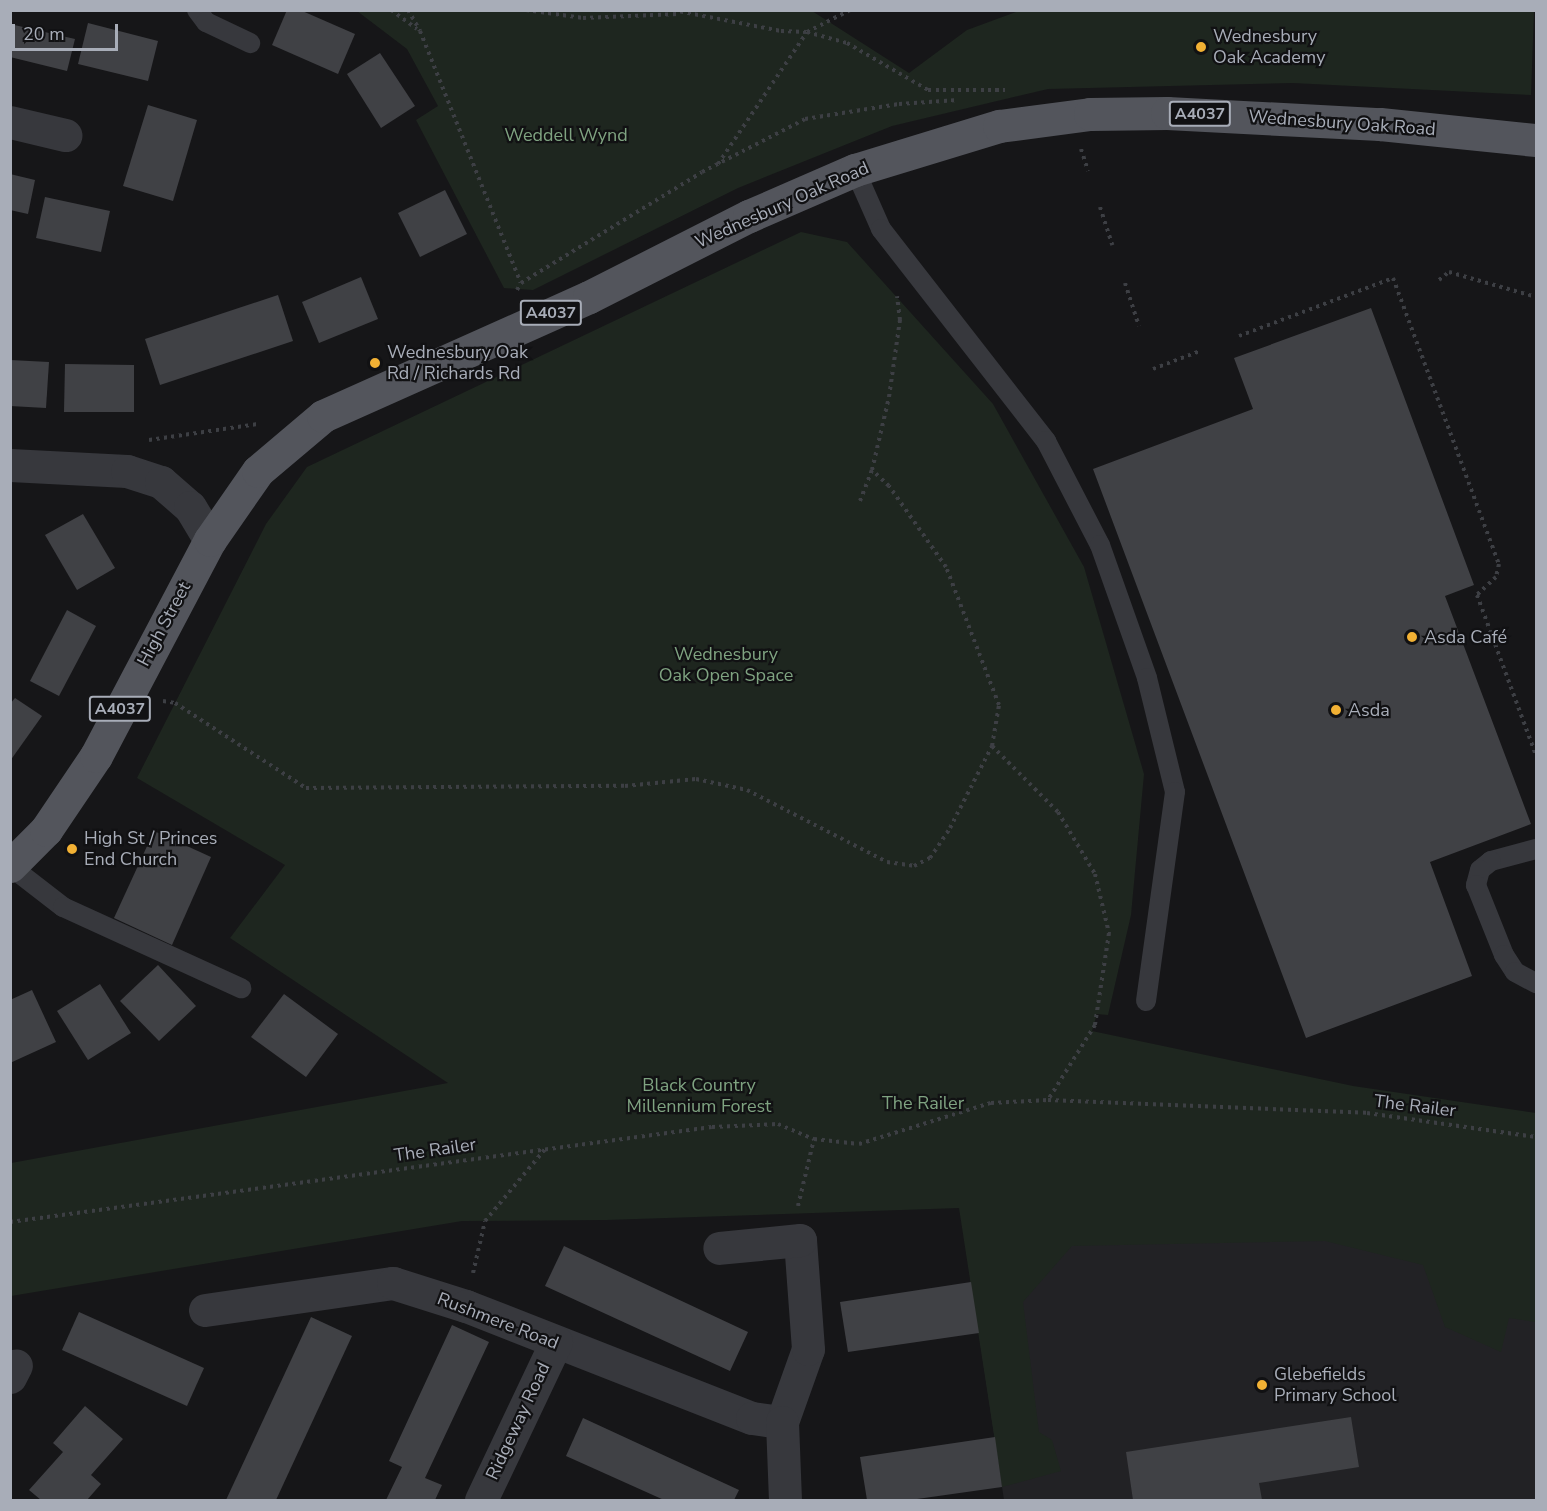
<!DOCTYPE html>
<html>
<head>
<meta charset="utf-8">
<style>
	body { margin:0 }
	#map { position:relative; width:1547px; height:1511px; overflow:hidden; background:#161618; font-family:"Nunito Sans",sans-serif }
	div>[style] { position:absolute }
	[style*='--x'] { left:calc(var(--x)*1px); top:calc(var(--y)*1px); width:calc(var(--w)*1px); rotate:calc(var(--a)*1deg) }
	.built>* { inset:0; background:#222225 }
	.green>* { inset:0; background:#1e261f }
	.building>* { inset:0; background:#404145 }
	.path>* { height:4px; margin-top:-2px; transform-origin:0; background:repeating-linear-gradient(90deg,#3d3f44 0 3px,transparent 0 7.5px) }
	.service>* { height:20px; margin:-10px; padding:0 10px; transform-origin:10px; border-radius:10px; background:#37383d }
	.minor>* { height:33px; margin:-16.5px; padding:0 16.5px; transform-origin:16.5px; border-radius:16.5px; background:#37383d }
	.primary>* { height:33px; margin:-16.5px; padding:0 16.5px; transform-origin:16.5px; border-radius:16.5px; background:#53555c }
	.dots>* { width:16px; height:16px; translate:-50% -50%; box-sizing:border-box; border:3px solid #111113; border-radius:50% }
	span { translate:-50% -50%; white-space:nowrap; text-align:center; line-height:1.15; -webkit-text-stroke:4.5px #111113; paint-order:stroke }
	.shield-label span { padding:2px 4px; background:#111113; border:2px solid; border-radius:4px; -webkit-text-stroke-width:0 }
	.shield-label { font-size:16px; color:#a8adb8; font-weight:700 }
	.poi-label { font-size:18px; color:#a8adb8 }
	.left { translate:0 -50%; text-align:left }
	.street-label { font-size:18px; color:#a8adb8 }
	.park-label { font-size:18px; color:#7fa381 }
	.frame { position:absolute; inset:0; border:12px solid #a8adb8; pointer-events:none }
	.scale { position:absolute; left:12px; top:24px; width:106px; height:27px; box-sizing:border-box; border:3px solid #a8adb8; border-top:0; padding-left:8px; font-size:18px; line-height:21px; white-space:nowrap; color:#a8adb8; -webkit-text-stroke:4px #111113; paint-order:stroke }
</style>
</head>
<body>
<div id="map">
	<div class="built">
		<div style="clip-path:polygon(1084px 1196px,1463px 1244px,1536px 1287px,1536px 1500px,1004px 1500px,965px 1243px)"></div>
	</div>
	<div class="green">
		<div style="clip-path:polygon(357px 11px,812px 11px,909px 73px,967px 30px,1019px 11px,1534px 11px,1531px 95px,1293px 83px,1048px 89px,892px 126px,738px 188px,533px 290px,504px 288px,416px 120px,438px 106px,407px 49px)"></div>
		<div style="clip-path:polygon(801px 232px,847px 242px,993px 404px,1084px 567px,1144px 774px,1131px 915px,1108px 1015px,1097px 1014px,1092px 1031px,1353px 1086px,1536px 1113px,1536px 1322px,1509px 1318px,1501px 1352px,1445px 1327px,1423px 1265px,1325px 1241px,1072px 1246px,1023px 1302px,1039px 1432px,1052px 1440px,1061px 1471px,1002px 1487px,959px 1208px,606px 1220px,462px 1221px,11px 1296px,11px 1163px,448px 1083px,230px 938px,285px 865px,137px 778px,266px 524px,307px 467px)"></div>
	</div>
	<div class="building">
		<div style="clip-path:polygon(287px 10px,300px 10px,355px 34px,338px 74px,272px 45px)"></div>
		<div style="clip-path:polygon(88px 23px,158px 41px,148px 81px,78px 64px)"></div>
		<div style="clip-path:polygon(10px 24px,75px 39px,67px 71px,10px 57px)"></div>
		<div style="clip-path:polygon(380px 53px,415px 106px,381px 128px,347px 74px)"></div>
		<div style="clip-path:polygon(148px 105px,197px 120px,173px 201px,123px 186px)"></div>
		<div style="clip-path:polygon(10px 174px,35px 180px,28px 214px,10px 210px)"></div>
		<div style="clip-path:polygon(445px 190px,467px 234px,420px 257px,398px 213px)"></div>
		<div style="clip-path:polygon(45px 197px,110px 211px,101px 252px,36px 238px)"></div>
		<div style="clip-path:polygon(361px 277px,378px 319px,319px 343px,302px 302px)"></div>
		<div style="clip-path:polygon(278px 295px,293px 341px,160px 385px,145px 339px)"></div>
		<div style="clip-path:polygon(1371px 308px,1474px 585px,1445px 596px,1531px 824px,1430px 862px,1472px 976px,1306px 1038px,1093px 469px,1253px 409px,1234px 358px)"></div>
		<div style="clip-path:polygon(10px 360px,49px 362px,46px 408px,10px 406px)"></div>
		<div style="clip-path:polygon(65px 364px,134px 365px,134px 412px,64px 412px)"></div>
		<div style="clip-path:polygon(83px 514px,115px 568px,77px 590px,45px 535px)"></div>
		<div style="clip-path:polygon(67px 610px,96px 626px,59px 696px,30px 681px)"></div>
		<div style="clip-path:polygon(15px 698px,42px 716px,10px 761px,10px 704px)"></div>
		<div style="clip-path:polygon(154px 831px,211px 857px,172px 945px,114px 918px)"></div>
		<div style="clip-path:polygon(158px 965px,196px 1006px,159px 1041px,120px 1001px)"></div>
		<div style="clip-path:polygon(100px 984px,131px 1033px,88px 1060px,57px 1011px)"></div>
		<div style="clip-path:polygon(32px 990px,56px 1042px,10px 1063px,10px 1000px)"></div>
		<div style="clip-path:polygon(284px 994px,338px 1034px,306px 1077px,251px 1037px)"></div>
		<div style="clip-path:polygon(564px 1246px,748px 1332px,730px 1371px,545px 1286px)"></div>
		<div style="clip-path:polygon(971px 1282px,979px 1333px,848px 1352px,840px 1302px)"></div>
		<div style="clip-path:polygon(79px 1312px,204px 1368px,187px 1406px,62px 1350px)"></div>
		<div style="clip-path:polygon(311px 1317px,352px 1336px,276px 1500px,226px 1500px)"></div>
		<div style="clip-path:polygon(452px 1325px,489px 1342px,425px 1478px,442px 1485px,435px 1500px,386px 1500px,402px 1467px,389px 1461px)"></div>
		<div style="clip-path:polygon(85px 1406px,123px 1439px,91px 1475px,101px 1484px,87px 1500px,41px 1500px,29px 1490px,63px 1452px,53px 1443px)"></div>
		<div style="clip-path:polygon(1351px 1417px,1359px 1467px,1259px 1483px,1262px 1500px,1133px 1500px,1126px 1452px)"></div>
		<div style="clip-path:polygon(583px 1418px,739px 1490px,734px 1500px,664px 1500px,566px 1456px)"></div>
		<div style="clip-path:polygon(995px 1437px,1002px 1487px,910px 1500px,867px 1500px,860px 1457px)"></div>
	</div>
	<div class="path">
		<div style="--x:391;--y:10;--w:32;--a:36"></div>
		<div style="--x:408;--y:10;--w:24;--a:60"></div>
		<div style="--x:420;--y:31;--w:271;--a:68.2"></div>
		<div style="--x:526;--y:10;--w:58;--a:8"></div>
		<div style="--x:583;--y:18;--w:95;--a:-2.4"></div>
		<div style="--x:673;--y:10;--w:110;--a:11"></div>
		<div style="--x:781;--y:31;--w:26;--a:2"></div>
		<div style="--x:807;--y:32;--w:41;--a:15.4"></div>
		<div style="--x:847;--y:43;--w:94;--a:30.1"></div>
		<div style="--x:928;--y:90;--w:77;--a:0"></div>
		<div style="--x:1081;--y:149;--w:23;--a:72"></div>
		<div style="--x:718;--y:164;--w:159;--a:-56"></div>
		<div style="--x:807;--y:32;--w:48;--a:-27.1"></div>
		<div style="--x:1100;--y:207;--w:40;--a:72"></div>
		<div style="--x:1439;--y:280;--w:13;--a:-39"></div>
		<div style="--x:1449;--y:272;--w:91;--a:16"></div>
		<div style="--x:1125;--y:283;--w:45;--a:72"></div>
		<div style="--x:517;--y:290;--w:8;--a:-60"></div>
		<div style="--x:521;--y:283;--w:212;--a:-31.5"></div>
		<div style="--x:702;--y:172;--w:116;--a:-27.2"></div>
		<div style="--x:805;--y:119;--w:95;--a:-9.1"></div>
		<div style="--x:899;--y:104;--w:59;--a:-3.9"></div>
		<div style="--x:1239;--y:336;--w:165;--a:-20.6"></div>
		<div style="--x:1393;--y:278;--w:305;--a:69.7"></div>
		<div style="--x:1499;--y:564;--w:13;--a:103"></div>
		<div style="--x:1496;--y:577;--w:26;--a:137"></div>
		<div style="--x:1477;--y:595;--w:171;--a:69.8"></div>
		<div style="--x:1153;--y:369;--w:50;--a:-21"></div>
		<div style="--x:149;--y:440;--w:110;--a:-8.4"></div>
		<div style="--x:860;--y:501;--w:33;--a:-69"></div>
		<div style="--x:163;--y:701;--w:12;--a:9"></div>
		<div style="--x:175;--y:703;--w:156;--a:33"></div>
		<div style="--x:306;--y:788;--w:319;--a:-0.4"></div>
		<div style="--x:625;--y:786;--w:71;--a:-5.6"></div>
		<div style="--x:696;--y:779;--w:52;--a:12.2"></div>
		<div style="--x:747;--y:790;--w:157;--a:27.2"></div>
		<div style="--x:887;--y:862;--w:27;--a:8"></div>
		<div style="--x:914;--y:866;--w:18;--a:-27"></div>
		<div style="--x:930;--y:858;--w:36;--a:-56"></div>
		<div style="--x:950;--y:828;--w:92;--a:-62.9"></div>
		<div style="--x:992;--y:746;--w:42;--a:-80.3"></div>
		<div style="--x:999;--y:705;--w:148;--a:-111"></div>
		<div style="--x:946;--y:567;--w:99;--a:-125.1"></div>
		<div style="--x:889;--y:486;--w:23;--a:-137"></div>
		<div style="--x:872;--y:470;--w:75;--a:-76.9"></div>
		<div style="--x:889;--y:397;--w:78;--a:-81.9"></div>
		<div style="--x:900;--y:320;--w:24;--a:-97"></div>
		<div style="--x:992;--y:746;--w:93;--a:45"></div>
		<div style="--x:1058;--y:812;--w:72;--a:59.2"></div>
		<div style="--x:1095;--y:874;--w:61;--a:76.7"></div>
		<div style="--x:1109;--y:933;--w:93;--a:98.7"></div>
		<div style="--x:1095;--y:1025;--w:89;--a:122.1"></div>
		<div style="--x:798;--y:1206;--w:69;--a:-76.6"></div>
		<div style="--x:10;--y:1222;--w:708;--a:-7.71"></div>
		<div style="--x:712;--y:1127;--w:66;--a:-2.6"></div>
		<div style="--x:778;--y:1124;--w:39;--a:23"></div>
		<div style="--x:814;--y:1139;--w:45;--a:6.3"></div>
		<div style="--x:859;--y:1144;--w:138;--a:-17.3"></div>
		<div style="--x:991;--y:1103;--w:57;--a:-3"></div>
		<div style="--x:1048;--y:1100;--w:319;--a:2.3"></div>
		<div style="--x:1367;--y:1113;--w:171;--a:8.1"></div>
		<div style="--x:473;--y:1273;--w:53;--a:-77"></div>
		<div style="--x:485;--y:1221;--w:95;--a:-50.1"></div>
	</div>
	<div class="service">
		<div style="--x:197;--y:10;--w:15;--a:53"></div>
		<div style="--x:206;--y:22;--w:49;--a:25.5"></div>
		<div style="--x:855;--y:170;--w:64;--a:66.2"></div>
		<div style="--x:881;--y:229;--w:269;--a:52.1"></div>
		<div style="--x:1046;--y:441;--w:117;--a:62.6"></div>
		<div style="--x:1100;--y:545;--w:141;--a:70.5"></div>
		<div style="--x:1147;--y:678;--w:117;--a:76.2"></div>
		<div style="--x:1175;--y:792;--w:211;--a:97.9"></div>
		<div style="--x:1536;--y:849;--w:47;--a:165.1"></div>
		<div style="--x:1491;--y:861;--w:14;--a:141"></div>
		<div style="--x:1480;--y:870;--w:16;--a:105"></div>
		<div style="--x:1476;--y:885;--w:75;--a:68.2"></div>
		<div style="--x:1504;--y:955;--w:20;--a:57"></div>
		<div style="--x:1515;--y:972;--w:24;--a:28"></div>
		<div style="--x:10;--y:866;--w:67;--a:37.7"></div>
		<div style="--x:63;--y:907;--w:196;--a:24.5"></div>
	</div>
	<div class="minor">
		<div style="--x:10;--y:122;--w:57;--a:13.3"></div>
		<div style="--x:10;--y:465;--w:117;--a:2.9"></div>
		<div style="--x:127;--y:471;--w:36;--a:18"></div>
		<div style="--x:161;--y:482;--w:38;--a:41"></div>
		<div style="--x:190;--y:507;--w:39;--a:59"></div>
		<div style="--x:205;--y:1310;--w:190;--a:-8.2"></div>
		<div style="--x:393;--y:1283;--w:77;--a:17.5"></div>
		<div style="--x:466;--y:1306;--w:307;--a:21.4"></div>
		<div style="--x:752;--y:1418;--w:30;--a:8"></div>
		<div style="--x:782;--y:1422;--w:77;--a:-70.4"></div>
		<div style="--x:808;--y:1349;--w:109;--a:-94.2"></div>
		<div style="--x:800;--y:1240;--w:81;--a:174.4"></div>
		<div style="--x:10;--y:1377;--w:13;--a:-63"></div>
		<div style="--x:782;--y:1422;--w:78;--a:87.8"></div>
		<div style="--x:481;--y:1500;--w:175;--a:-64.6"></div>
	</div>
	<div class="primary">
		<div style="--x:10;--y:866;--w:51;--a:-45"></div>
		<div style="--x:46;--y:830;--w:89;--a:-56"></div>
		<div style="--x:96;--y:756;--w:244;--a:-62.2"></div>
		<div style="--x:210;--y:540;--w:84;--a:-55.2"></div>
		<div style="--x:258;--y:471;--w:85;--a:-40.2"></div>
		<div style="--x:323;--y:416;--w:291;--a:-24.1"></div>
		<div style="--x:589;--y:297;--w:179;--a:-26.9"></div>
		<div style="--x:749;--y:216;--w:116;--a:-23.5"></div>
		<div style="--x:855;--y:170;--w:151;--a:-17"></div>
		<div style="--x:999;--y:126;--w:92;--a:-7.5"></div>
		<div style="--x:1090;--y:114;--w:77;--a:-0.7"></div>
		<div style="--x:1167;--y:113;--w:213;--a:3"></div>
		<div style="--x:1380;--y:124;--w:157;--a:5.9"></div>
	</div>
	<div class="dots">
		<div style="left:1201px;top:47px;background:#f2b134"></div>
		<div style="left:375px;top:363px;background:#f2b134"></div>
		<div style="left:1412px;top:637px;background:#f2b134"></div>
		<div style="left:1336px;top:710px;background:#f2b134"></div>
		<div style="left:72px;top:849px;background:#f2b134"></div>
		<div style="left:1262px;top:1385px;background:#f2b134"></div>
	</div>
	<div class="shield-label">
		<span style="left:1200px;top:114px">A4037</span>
		<span style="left:551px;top:313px">A4037</span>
		<span style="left:120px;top:709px">A4037</span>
	</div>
	<div class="poi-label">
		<span class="left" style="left:1213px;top:47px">Wednesbury<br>Oak Academy</span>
		<span class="left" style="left:387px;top:363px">Wednesbury Oak<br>Rd / Richards Rd</span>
		<span class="left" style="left:1424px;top:637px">Asda Café</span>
		<span class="left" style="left:1348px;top:710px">Asda</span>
		<span class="left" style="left:84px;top:849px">High St / Princes<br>End Church</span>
		<span class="left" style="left:1274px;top:1385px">Glebefields<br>Primary School</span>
	</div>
	<div class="street-label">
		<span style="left:1342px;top:123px;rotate:4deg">Wednesbury Oak Road</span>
		<span style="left:782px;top:205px;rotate:-24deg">Wednesbury Oak Road</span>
		<span style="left:164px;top:624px;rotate:-62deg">High Street</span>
		<span style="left:1415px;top:1106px;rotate:7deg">The Railer</span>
		<span style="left:435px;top:1150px;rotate:-8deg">The Railer</span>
		<span style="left:498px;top:1321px;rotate:21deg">Rushmere Road</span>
		<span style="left:518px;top:1421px;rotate:-65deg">Ridgeway Road</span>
	</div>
	<div class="park-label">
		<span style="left:566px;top:135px">Weddell Wynd</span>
		<span style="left:726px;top:665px">Wednesbury<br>Oak Open Space</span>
		<span style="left:699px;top:1096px">Black Country<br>Millennium Forest</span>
		<span style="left:923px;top:1103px">The Railer</span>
	</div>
	<div class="frame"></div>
	<div class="scale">20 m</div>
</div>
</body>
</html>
